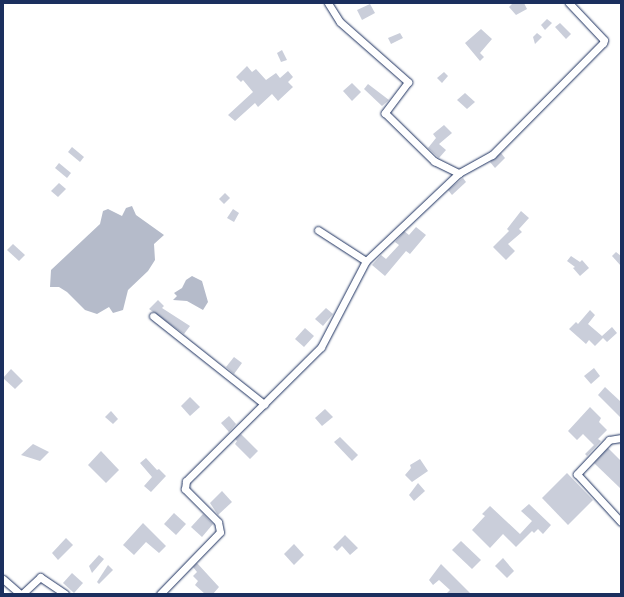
<!DOCTYPE html>
<html>
<head>
<meta charset="utf-8">
<style>
	body { margin:0 }
	#map { position:relative; width:624px; height:597px; overflow:hidden; background:#fff; font-family:Mynerve,sans-serif }
	div>[style] { position:absolute }
	[style*='--x'] { left:calc(var(--x)*1px); top:calc(var(--y)*1px); width:calc(var(--w)*1px); rotate:calc(var(--a)*1deg) }
	.water>* { inset:0; background:#b5bbca }
	.building>* { inset:0; background:#caceda }
	.roads { filter:drop-shadow(0 0 1px #1b2f5e) drop-shadow(0 0 1px #1b2f5e) }
	.street>* { height:7px; margin:-3.5px; padding:0 3.5px; transform-origin:3.5px; border-radius:3.5px; background:#fff }
	span { translate:-50% -50%; white-space:nowrap; text-align:center; line-height:1.15; -webkit-text-stroke:3px #fff; paint-order:stroke }
	.frame { position:absolute; inset:0; border:4px solid #1b2f5e; pointer-events:none }
</style>
</head>
<body>
<div id="map">
	<div class="water">
		<div style="clip-path:polygon(132px 206px,136px 215px,164px 235px,154px 244px,155px 260px,148px 271px,128px 290px,123px 310px,113px 313px,109px 307px,97px 314px,85px 310px,67px 292px,59px 287px,50px 287px,51px 270px,100px 224px,103px 211px,108px 209px,122px 216px,126px 208px)"></div>
		<div style="clip-path:polygon(192px 276px,202px 281px,208px 302px,203px 310px,187px 301px,173px 300px,177px 296px,174px 293px,182px 288px,186px 280px)"></div>
	</div>
	<div class="building">
		<div style="clip-path:polygon(513px 3px,524px 3px,527px 9px,516px 15px,509px 7px)"></div>
		<div style="clip-path:polygon(370px 4px,375px 13px,362px 20px,357px 10px)"></div>
		<div style="clip-path:polygon(547px 19px,552px 23px,545px 30px,541px 25px)"></div>
		<div style="clip-path:polygon(560px 23px,571px 34px,566px 39px,555px 27px)"></div>
		<div style="clip-path:polygon(481px 29px,492px 39px,480px 53px,484px 57px,480px 61px,465px 43px)"></div>
		<div style="clip-path:polygon(400px 33px,403px 38px,391px 44px,388px 38px)"></div>
		<div style="clip-path:polygon(537px 33px,542px 37px,535px 44px,533px 37px)"></div>
		<div style="clip-path:polygon(282px 50px,287px 60px,281px 62px,277px 53px)"></div>
		<div style="clip-path:polygon(247px 66px,252px 72px,256px 69px,266px 80px,276px 73px,280px 78px,288px 71px,293px 77px,288px 82px,293px 87px,278px 101px,272px 94px,258px 107px,255px 103px,235px 121px,228px 115px,253px 92px,243px 80px,241px 82px,236px 77px)"></div>
		<div style="clip-path:polygon(444px 72px,448px 76px,442px 83px,437px 78px)"></div>
		<div style="clip-path:polygon(352px 83px,361px 92px,352px 101px,343px 91px)"></div>
		<div style="clip-path:polygon(368px 84px,389px 100px,382px 106px,364px 89px)"></div>
		<div style="clip-path:polygon(465px 93px,475px 102px,467px 109px,457px 100px)"></div>
		<div style="clip-path:polygon(444px 125px,452px 133px,439px 144px,446px 150px,439px 158px,428px 148px,436px 138px,433px 134px)"></div>
		<div style="clip-path:polygon(72px 147px,84px 157px,80px 162px,68px 152px)"></div>
		<div style="clip-path:polygon(501px 153px,505px 158px,495px 168px,490px 162px)"></div>
		<div style="clip-path:polygon(59px 163px,71px 173px,67px 178px,55px 168px)"></div>
		<div style="clip-path:polygon(463px 178px,466px 182px,452px 195px,448px 190px)"></div>
		<div style="clip-path:polygon(59px 183px,66px 189px,58px 197px,51px 191px)"></div>
		<div style="clip-path:polygon(225px 193px,230px 198px,224px 204px,219px 199px)"></div>
		<div style="clip-path:polygon(233px 209px,239px 213px,234px 222px,227px 218px)"></div>
		<div style="clip-path:polygon(521px 211px,529px 218px,519px 229px,522px 232px,508px 244px,515px 251px,506px 260px,493px 247px,509px 231px,507px 229px)"></div>
		<div style="clip-path:polygon(416px 227px,426px 235px,410px 254px,406px 251px,385px 276px,372px 265px,381px 255px,386px 259px,399px 245px,395px 242px,402px 234px,404px 231px,409px 235px)"></div>
		<div style="clip-path:polygon(13px 244px,25px 255px,19px 261px,7px 250px)"></div>
		<div style="clip-path:polygon(616px 252px,621px 256px,621px 266px,612px 256px)"></div>
		<div style="clip-path:polygon(571px 256px,580px 262px,582px 260px,589px 268px,580px 276px,573px 268px,575px 267px,567px 261px)"></div>
		<div style="clip-path:polygon(158px 300px,164px 306px,162px 308px,190px 326px,184px 334px,149px 309px)"></div>
		<div style="clip-path:polygon(326px 308px,333px 314px,323px 326px,315px 319px)"></div>
		<div style="clip-path:polygon(590px 310px,595px 315px,588px 324px,602px 336px,612px 327px,617px 333px,607px 342px,603px 338px,595px 346px,589px 340px,586px 344px,569px 329px,576px 322px,578px 324px)"></div>
		<div style="clip-path:polygon(305px 328px,314px 336px,304px 347px,295px 339px)"></div>
		<div style="clip-path:polygon(234px 357px,242px 363px,234px 374px,226px 367px)"></div>
		<div style="clip-path:polygon(594px 368px,600px 376px,591px 384px,584px 376px)"></div>
		<div style="clip-path:polygon(11px 369px,23px 381px,15px 389px,3px 378px)"></div>
		<div style="clip-path:polygon(605px 387px,621px 402px,621px 418px,598px 395px)"></div>
		<div style="clip-path:polygon(190px 397px,200px 407px,190px 416px,181px 406px)"></div>
		<div style="clip-path:polygon(590px 407px,601px 418px,599px 422px,607px 430px,598px 439px,601px 441px,587px 456px,585px 454px,594px 445px,583px 434px,577px 440px,568px 431px)"></div>
		<div style="clip-path:polygon(325px 409px,333px 417px,322px 426px,315px 418px)"></div>
		<div style="clip-path:polygon(111px 411px,118px 419px,113px 424px,105px 417px)"></div>
		<div style="clip-path:polygon(229px 416px,236px 424px,229px 432px,221px 423px)"></div>
		<div style="clip-path:polygon(241px 434px,258px 451px,250px 459px,235px 444px,237px 441px,235px 439px)"></div>
		<div style="clip-path:polygon(340px 437px,358px 455px,352px 461px,334px 442px)"></div>
		<div style="clip-path:polygon(33px 444px,49px 452px,40px 461px,21px 455px)"></div>
		<div style="clip-path:polygon(608px 448px,621px 461px,621px 489px,594px 463px)"></div>
		<div style="clip-path:polygon(101px 451px,119px 470px,106px 483px,88px 465px)"></div>
		<div style="clip-path:polygon(146px 458px,157px 470px,159px 469px,166px 476px,151px 492px,144px 486px,152px 477px,140px 463px)"></div>
		<div style="clip-path:polygon(420px 459px,428px 471px,412px 482px,405px 475px,411px 468px,410px 465px)"></div>
		<div style="clip-path:polygon(567px 473px,593px 500px,568px 525px,542px 498px)"></div>
		<div style="clip-path:polygon(418px 483px,425px 491px,414px 501px,409px 495px)"></div>
		<div style="clip-path:polygon(222px 491px,232px 502px,218px 515px,210px 503px)"></div>
		<div style="clip-path:polygon(529px 504px,551px 525px,543px 534px,538px 529px,534px 533px,532px 531px,516px 547px,503px 534px,490px 548px,472px 530px,485px 516px,482px 514px,490px 506px,520px 534px,532px 521px,521px 511px)"></div>
		<div style="clip-path:polygon(174px 513px,186px 524px,176px 535px,164px 524px)"></div>
		<div style="clip-path:polygon(203px 514px,213px 524px,202px 537px,191px 527px)"></div>
		<div style="clip-path:polygon(143px 523px,166px 546px,159px 553px,146px 542px,134px 555px,123px 545px)"></div>
		<div style="clip-path:polygon(345px 535px,358px 548px,350px 555px,342px 546px,337px 551px,333px 547px)"></div>
		<div style="clip-path:polygon(66px 538px,73px 545px,58px 560px,52px 553px)"></div>
		<div style="clip-path:polygon(461px 541px,481px 560px,472px 569px,452px 550px)"></div>
		<div style="clip-path:polygon(294px 544px,304px 555px,294px 565px,284px 554px)"></div>
		<div style="clip-path:polygon(99px 555px,104px 559px,92px 573px,89px 566px)"></div>
		<div style="clip-path:polygon(503px 558px,514px 571px,507px 578px,495px 566px)"></div>
		<div style="clip-path:polygon(197px 563px,219px 587px,213px 594px,205px 594px,195px 585px,198px 581px,193px 576px,197px 572px,193px 567px)"></div>
		<div style="clip-path:polygon(441px 564px,471px 594px,446px 594px,450px 590px,439px 580px,433px 585px,429px 580px)"></div>
		<div style="clip-path:polygon(108px 565px,113px 570px,99px 584px,97px 582px)"></div>
		<div style="clip-path:polygon(72px 573px,83px 583px,74px 593px,63px 583px)"></div>
	</div>
	<div class="roads">
		<div class="street">
			<div style="--x:328;--y:3;--w:22;--a:58"></div>
			<div style="--x:340;--y:22;--w:91;--a:41.4"></div>
			<div style="--x:408;--y:82;--w:39;--a:127"></div>
			<div style="--x:385;--y:113;--w:69;--a:44.4"></div>
			<div style="--x:434;--y:161;--w:28;--a:26"></div>
			<div style="--x:318;--y:230;--w:57;--a:32.9"></div>
			<div style="--x:153;--y:316;--w:142;--a:38.4"></div>
			<div style="--x:621;--y:438;--w:12;--a:171"></div>
			<div style="--x:609;--y:440;--w:47;--a:133.3"></div>
			<div style="--x:577;--y:474;--w:65;--a:47.5"></div>
			<div style="--x:3;--y:579;--w:23;--a:41"></div>
			<div style="--x:22;--y:594;--w:25;--a:-43"></div>
			<div style="--x:40;--y:577;--w:30;--a:34"></div>
			<div style="--x:160;--y:594;--w:86;--a:-45.9"></div>
			<div style="--x:220;--y:532;--w:10;--a:-101"></div>
			<div style="--x:218;--y:522;--w:47;--a:-135"></div>
			<div style="--x:185;--y:489;--w:8;--a:-83"></div>
			<div style="--x:186;--y:481;--w:190;--a:-44.8"></div>
			<div style="--x:321;--y:347;--w:97;--a:-62.4"></div>
			<div style="--x:366;--y:261;--w:128;--a:-43.4"></div>
			<div style="--x:459;--y:173;--w:38;--a:-29"></div>
			<div style="--x:492;--y:155;--w:158;--a:-45.3"></div>
			<div style="--x:603;--y:43;--w:3;--a:-72"></div>
			<div style="--x:604;--y:40;--w:51;--a:-133.4"></div>
		</div>
	</div>
	<div class="frame"></div>
</div>
</body>
</html>
